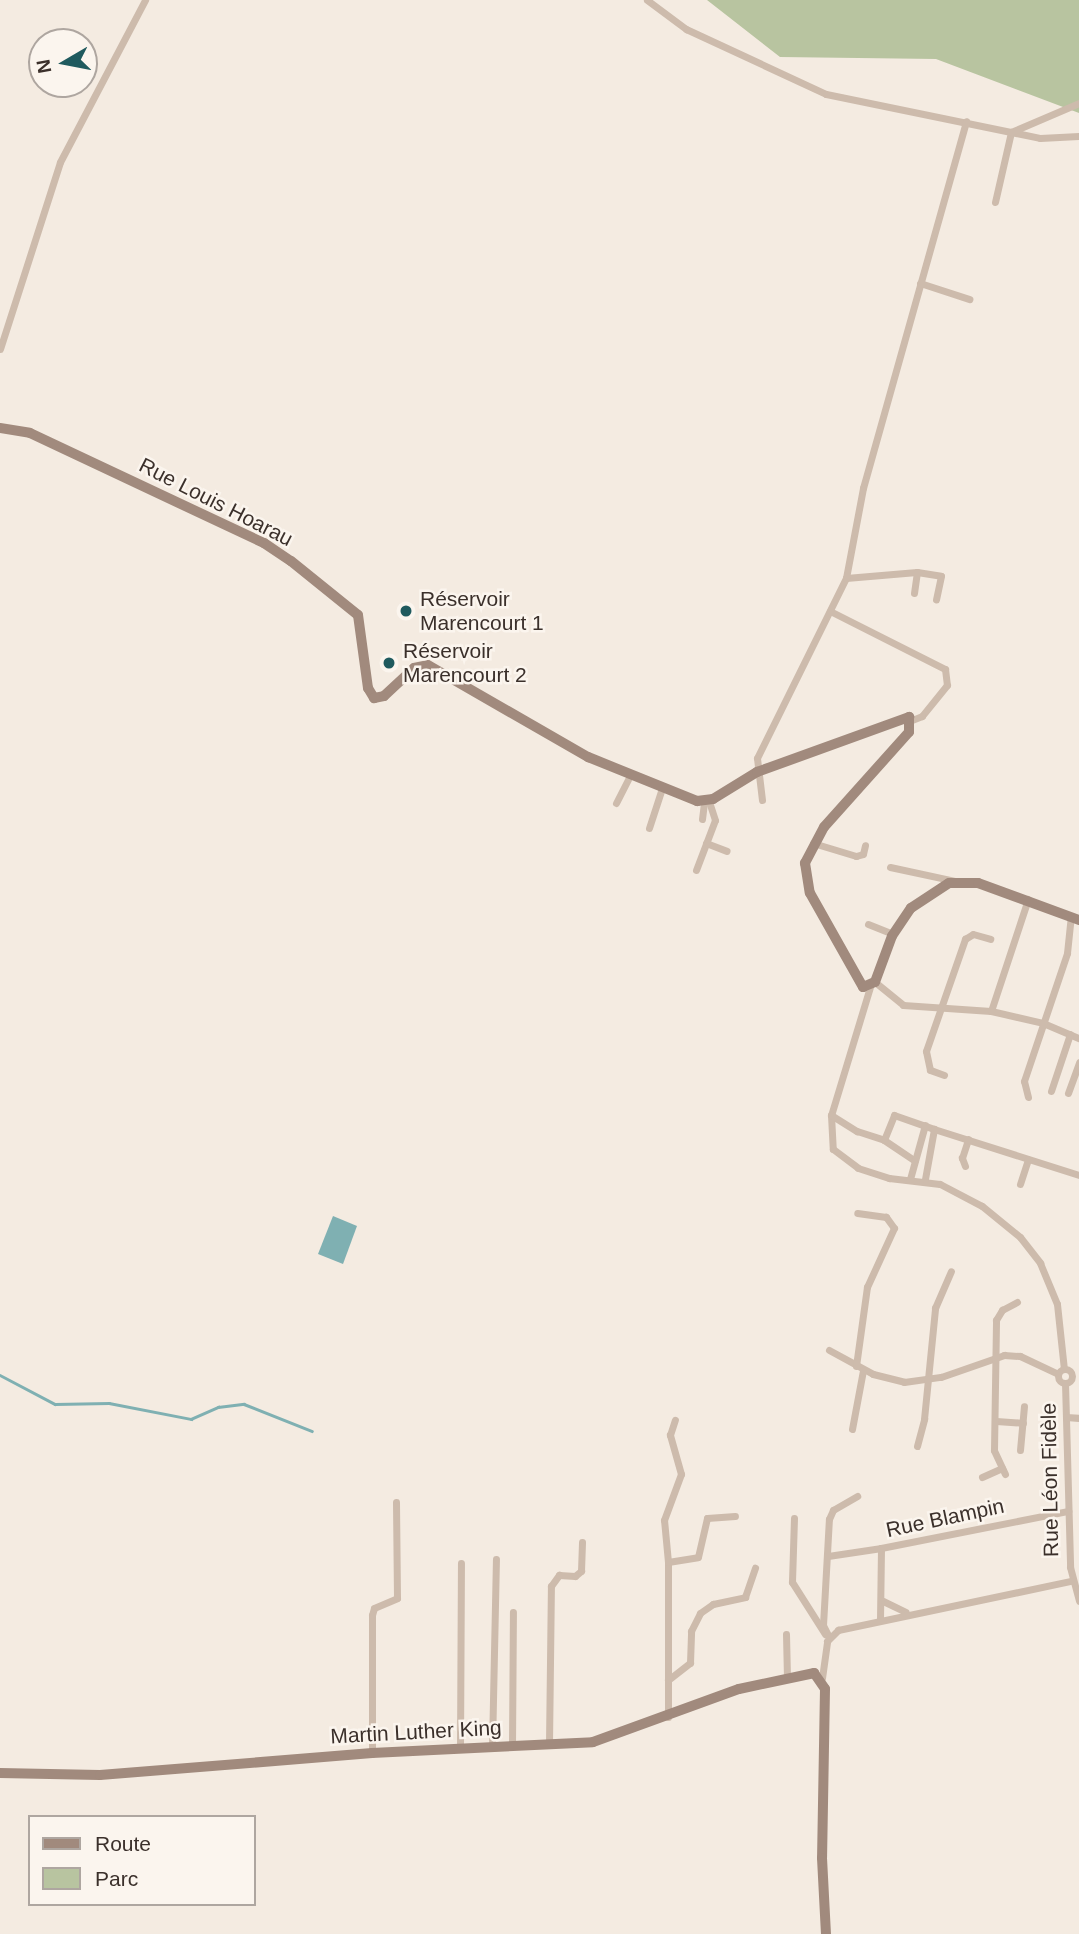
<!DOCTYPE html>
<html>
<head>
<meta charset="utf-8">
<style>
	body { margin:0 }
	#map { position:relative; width:1079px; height:1934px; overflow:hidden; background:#f4ebe1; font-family:Arial,sans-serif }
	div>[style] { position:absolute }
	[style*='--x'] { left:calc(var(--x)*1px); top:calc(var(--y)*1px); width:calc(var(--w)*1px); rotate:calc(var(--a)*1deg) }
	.green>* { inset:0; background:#b8c4a0 }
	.water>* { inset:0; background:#7fb0b2 }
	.stream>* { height:2.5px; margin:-1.25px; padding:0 1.25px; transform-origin:1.25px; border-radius:1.25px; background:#7fb0b2 }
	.street>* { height:7px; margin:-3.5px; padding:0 3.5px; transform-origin:3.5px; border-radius:3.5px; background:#cdbbac }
	.street>.ring { margin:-3.5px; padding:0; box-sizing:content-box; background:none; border:7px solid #cdbbac; border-radius:50% }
	.secondary>* { height:10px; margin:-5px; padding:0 5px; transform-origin:5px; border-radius:5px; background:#a18a7d }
	.dots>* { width:19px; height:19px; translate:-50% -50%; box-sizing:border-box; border:4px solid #fbf5ee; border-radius:50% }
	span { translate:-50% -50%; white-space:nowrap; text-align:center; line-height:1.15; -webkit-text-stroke:5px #fbf5ee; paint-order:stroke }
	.street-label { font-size:21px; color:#3b302b }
	.poi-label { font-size:21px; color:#3b302b }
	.left { translate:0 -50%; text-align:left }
	.legend { position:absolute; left:28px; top:1815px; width:228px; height:91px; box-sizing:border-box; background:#fbf5ee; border:2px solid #aea6a0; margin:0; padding:9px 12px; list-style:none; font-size:21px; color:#3b302b }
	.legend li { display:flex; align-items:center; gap:14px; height:35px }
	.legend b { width:35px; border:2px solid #aea6a0 }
	.north { position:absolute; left:28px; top:28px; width:70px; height:70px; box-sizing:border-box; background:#fbf5ee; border:2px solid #aea6a0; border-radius:50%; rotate:260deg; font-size:19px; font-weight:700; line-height:28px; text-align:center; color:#3b302b }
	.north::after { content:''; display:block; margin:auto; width:24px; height:32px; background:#1f5a5e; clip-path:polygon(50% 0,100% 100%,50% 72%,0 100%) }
</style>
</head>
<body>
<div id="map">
	<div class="green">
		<div style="clip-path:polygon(707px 0,1079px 0,1079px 113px,936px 59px,780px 57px)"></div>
	</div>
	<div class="water">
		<div style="clip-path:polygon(333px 1216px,357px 1226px,343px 1264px,318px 1254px)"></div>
	</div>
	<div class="stream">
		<div style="--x:0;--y:1375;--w:62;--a:27.8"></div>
		<div style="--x:55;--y:1404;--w:54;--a:-1.1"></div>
		<div style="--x:109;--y:1403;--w:84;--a:11"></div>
		<div style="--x:191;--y:1419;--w:30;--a:-24"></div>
		<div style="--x:218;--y:1407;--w:26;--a:-7"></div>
		<div style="--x:244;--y:1404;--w:73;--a:21.7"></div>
	</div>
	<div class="street">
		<div style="--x:647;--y:0;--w:49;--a:36.6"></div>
		<div style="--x:686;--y:29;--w:154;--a:24.9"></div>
		<div style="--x:826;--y:94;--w:218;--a:11.6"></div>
		<div style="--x:1040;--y:138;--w:39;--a:-3"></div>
		<div style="--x:995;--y:202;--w:72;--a:-77.1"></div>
		<div style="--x:1011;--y:132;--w:74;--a:-23.1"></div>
		<div style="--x:920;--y:283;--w:52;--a:18.1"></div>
		<div style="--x:0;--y:349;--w:196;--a:-72.2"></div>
		<div style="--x:60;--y:162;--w:183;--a:-62.3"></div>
		<div style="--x:846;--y:578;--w:71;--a:-4.8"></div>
		<div style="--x:917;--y:572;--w:24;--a:9"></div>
		<div style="--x:941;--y:576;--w:24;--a:102"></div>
		<div style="--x:914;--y:593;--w:21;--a:-82"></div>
		<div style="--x:830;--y:611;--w:129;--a:26.8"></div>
		<div style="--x:945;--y:669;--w:16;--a:83"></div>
		<div style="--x:947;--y:685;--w:40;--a:129"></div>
		<div style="--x:922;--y:716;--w:11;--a:158"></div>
		<div style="--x:762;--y:800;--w:42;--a:-96.8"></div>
		<div style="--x:757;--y:758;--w:201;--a:-63.7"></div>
		<div style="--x:846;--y:578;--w:92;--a:-79.3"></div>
		<div style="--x:863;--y:488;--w:381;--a:-74.3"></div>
		<div style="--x:616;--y:803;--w:30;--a:-63"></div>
		<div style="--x:702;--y:819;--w:17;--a:-83"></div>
		<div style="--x:649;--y:828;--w:42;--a:-72"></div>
		<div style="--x:706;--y:843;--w:22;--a:21"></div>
		<div style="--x:813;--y:843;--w:45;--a:16.8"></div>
		<div style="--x:856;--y:856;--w:7;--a:-16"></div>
		<div style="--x:863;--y:854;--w:9;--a:-77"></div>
		<div style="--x:890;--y:867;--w:66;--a:12.2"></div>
		<div style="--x:696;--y:870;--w:53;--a:-69.2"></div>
		<div style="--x:715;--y:820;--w:20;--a:-108"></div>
		<div style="--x:868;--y:924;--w:27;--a:22"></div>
		<div style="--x:875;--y:982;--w:36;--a:39"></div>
		<div style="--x:903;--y:1005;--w:88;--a:3.9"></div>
		<div style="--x:991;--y:1011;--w:53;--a:13"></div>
		<div style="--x:1043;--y:1023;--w:39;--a:23"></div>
		<div style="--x:870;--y:987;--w:134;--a:106.9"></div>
		<div style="--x:831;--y:1115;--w:34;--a:87"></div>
		<div style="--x:833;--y:1149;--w:31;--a:37"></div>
		<div style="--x:858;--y:1168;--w:33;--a:18"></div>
		<div style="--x:889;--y:1178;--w:51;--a:6.7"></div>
		<div style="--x:940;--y:1184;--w:47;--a:27.6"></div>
		<div style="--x:982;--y:1206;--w:49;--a:39.2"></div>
		<div style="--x:1020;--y:1237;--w:33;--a:52"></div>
		<div style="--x:1040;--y:1263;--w:44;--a:67.5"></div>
		<div style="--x:1057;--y:1304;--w:65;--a:83.9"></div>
		<div style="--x:991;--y:1011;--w:118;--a:-71.7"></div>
		<div style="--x:944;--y:1075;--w:15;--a:-160"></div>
		<div style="--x:930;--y:1070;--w:19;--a:-102"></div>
		<div style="--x:926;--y:1051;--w:119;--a:-70.8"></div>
		<div style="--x:965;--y:939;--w:9;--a:-32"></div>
		<div style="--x:973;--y:934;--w:18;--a:16"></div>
		<div style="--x:1051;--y:1091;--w:60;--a:-71.6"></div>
		<div style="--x:1068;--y:1093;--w:33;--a:-70"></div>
		<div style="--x:1028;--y:1097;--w:16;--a:-104"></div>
		<div style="--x:1024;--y:1081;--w:135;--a:-71.4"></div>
		<div style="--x:1067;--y:953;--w:37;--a:-84"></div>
		<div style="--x:831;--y:1115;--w:31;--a:32"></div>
		<div style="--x:857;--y:1131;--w:28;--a:18"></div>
		<div style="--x:884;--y:1140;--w:37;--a:34"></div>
		<div style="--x:884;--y:1140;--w:27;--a:-68"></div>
		<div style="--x:894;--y:1115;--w:42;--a:19.3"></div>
		<div style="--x:965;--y:1166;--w:9;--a:-111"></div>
		<div style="--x:962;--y:1158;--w:20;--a:-72"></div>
		<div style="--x:910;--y:1179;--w:56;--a:-74.5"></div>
		<div style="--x:925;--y:1179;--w:51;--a:-79.8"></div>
		<div style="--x:934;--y:1129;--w:152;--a:17.6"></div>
		<div style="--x:1020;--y:1184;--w:26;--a:-72"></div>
		<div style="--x:829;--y:1350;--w:50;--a:28.6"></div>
		<div style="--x:873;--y:1374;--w:32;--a:14"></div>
		<div style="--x:904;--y:1382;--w:37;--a:-8"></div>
		<div style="--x:941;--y:1377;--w:67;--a:-19.2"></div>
		<div style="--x:1004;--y:1355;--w:16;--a:4"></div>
		<div style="--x:1020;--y:1356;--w:42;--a:25.3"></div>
		<div style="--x:856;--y:1366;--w:80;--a:-82.1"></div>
		<div style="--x:867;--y:1287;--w:65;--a:-65.4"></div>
		<div style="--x:894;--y:1228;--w:14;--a:-126"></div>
		<div style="--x:886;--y:1217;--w:29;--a:-172"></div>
		<div class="ring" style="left:1058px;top:1369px;width:7px;height:7px"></div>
		<div style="--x:1065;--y:1383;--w:184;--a:88.4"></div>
		<div style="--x:1070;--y:1567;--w:35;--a:75"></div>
		<div style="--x:1066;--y:1417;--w:13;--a:4"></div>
		<div style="--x:996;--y:1421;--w:27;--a:4"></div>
		<div style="--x:852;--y:1429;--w:60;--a:-79.4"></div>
		<div style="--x:917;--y:1446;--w:28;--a:-75"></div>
		<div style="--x:924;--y:1419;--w:112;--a:-84.3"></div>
		<div style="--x:935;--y:1308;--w:40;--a:-66.6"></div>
		<div style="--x:1020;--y:1450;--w:44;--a:-84.8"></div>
		<div style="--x:1005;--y:1474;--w:26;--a:-115"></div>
		<div style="--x:994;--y:1450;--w:130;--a:-89.1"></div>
		<div style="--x:996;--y:1320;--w:12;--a:-59"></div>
		<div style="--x:1002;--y:1310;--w:17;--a:-28"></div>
		<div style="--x:982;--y:1477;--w:22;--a:-24"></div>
		<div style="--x:794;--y:1518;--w:64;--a:91.8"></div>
		<div style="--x:792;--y:1582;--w:62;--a:57.6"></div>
		<div style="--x:828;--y:1556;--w:54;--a:-8.6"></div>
		<div style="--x:668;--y:1562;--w:30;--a:-9"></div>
		<div style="--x:698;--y:1557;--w:40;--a:-77"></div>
		<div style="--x:707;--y:1518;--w:28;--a:-4"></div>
		<div style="--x:883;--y:1601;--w:25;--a:26"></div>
		<div style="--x:880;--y:1620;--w:72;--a:-89.2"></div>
		<div style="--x:881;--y:1548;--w:191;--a:-11.2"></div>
		<div style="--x:786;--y:1634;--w:43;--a:88.7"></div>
		<div style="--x:829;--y:1637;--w:13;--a:-117"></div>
		<div style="--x:823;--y:1625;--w:106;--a:-86.8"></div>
		<div style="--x:829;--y:1519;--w:10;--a:-66"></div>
		<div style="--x:833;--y:1510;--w:28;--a:-30"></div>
		<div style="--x:822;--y:1678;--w:37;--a:-82"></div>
		<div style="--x:827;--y:1641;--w:16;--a:-45"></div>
		<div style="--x:838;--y:1630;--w:238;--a:-11.9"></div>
		<div style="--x:668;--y:1680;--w:28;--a:-38"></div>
		<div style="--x:690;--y:1663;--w:32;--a:-88"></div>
		<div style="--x:691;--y:1631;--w:20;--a:-63"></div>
		<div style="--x:700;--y:1613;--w:16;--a:-35"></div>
		<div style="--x:713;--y:1604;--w:33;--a:-12"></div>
		<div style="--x:745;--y:1597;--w:31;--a:-71"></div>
		<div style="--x:668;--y:1717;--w:155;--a:-90"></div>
		<div style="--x:668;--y:1562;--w:42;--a:-95.4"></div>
		<div style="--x:664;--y:1520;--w:49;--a:-69.7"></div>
		<div style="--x:681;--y:1474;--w:41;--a:-105.8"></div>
		<div style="--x:670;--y:1435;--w:16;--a:-72"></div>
		<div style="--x:549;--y:1744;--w:158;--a:-89.3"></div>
		<div style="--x:551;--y:1586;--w:14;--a:-54"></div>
		<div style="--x:559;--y:1575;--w:16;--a:4"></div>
		<div style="--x:575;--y:1576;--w:8;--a:-40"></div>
		<div style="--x:581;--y:1571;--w:29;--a:-88"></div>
		<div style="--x:512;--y:1746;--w:134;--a:-89.6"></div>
		<div style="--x:460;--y:1748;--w:185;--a:-89.7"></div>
		<div style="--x:492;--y:1748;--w:189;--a:-88.8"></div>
		<div style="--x:372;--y:1753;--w:138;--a:-90"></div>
		<div style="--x:372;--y:1615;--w:7;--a:-74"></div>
		<div style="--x:374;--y:1608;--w:25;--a:-23"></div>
		<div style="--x:397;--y:1598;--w:96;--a:-90.6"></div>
	</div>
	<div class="secondary">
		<div style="--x:0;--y:428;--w:30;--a:9"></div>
		<div style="--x:30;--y:433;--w:259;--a:25.2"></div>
		<div style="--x:264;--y:543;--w:32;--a:34"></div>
		<div style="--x:291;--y:561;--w:86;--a:38.9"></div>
		<div style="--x:358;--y:615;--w:74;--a:82.2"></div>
		<div style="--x:368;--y:688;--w:12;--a:59"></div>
		<div style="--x:374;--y:698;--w:10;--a:-11"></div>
		<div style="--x:384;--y:696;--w:41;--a:-43"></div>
		<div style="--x:414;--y:668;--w:14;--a:-12"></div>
		<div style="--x:428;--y:665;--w:185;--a:29.9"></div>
		<div style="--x:588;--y:757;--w:118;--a:22"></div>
		<div style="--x:697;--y:801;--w:16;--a:-7"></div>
		<div style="--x:713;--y:799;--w:52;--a:-31.5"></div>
		<div style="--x:757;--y:772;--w:162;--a:-19.9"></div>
		<div style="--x:909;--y:717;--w:15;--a:90"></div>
		<div style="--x:909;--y:732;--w:127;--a:131.8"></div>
		<div style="--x:824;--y:827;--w:41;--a:117.8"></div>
		<div style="--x:805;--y:863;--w:30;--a:81"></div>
		<div style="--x:810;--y:893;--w:108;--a:60.6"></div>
		<div style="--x:863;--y:987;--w:13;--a:-23"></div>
		<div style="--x:875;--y:982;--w:49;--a:-69.7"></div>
		<div style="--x:892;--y:936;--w:34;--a:-56"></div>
		<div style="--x:911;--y:908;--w:45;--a:-33.3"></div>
		<div style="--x:949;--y:883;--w:29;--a:0"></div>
		<div style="--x:978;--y:883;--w:108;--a:20.1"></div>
		<div style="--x:0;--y:1773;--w:100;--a:1.1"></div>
		<div style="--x:100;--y:1775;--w:273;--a:-4.6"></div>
		<div style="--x:372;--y:1753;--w:221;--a:-2.8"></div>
		<div style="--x:593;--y:1742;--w:155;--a:-20"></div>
		<div style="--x:739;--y:1689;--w:77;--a:-12"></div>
		<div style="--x:814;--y:1673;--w:19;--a:55"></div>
		<div style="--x:825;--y:1689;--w:169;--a:91"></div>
		<div style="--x:822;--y:1858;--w:76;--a:87"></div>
	</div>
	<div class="dots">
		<div style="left:406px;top:611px;background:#1f5a5e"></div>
		<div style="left:389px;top:663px;background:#1f5a5e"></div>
	</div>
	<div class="street-label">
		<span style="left:216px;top:502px;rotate:27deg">Rue Louis Hoarau</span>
		<span style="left:1050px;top:1480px;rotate:-91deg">Rue Léon Fidèle</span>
		<span style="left:945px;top:1518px;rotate:-12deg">Rue Blampin</span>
		<span style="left:416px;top:1732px;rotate:-3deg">Martin Luther King</span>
	</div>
	<div class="poi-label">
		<span class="left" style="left:420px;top:611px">Réservoir<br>Marencourt 1</span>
		<span class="left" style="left:403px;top:663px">Réservoir<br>Marencourt 2</span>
	</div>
	<ul class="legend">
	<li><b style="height:9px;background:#a18a7d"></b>Route</li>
	<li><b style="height:19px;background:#b8c4a0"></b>Parc</li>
	</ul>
	<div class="north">N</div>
</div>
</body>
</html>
